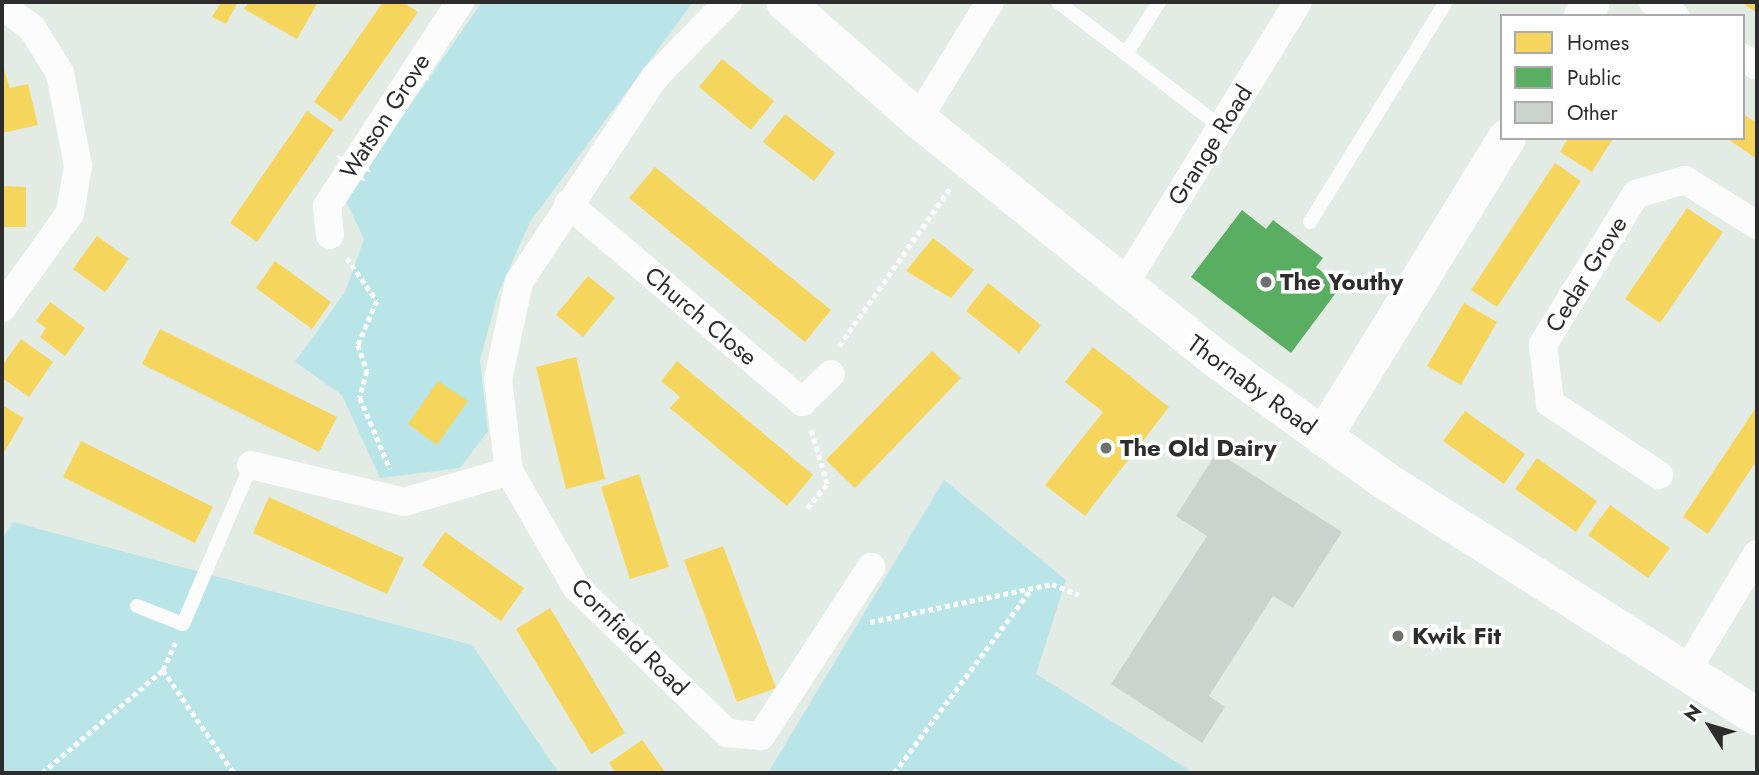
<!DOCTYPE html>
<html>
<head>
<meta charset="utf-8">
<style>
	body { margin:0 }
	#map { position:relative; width:1759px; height:775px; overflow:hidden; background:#e3ece4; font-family:Jost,sans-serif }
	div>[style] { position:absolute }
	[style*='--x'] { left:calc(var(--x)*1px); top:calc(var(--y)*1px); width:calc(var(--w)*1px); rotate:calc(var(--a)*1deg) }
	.green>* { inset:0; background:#b9e4e8 }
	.homes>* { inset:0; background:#f6d55c }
	.public>* { inset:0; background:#5aae61 }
	.building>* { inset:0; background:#ccd2cd }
	.path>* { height:4.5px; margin-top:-2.25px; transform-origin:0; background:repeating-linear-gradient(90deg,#fbfcfb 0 5px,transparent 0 8.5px) }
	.lane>* { height:14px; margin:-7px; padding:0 7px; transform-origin:7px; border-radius:7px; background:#fbfcfb }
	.street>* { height:28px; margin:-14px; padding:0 14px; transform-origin:14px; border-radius:14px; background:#fbfcfb }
	.secondary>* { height:38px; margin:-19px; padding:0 19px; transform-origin:19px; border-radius:19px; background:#fbfcfb }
	.dots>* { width:19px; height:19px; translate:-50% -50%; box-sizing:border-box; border:4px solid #fff; border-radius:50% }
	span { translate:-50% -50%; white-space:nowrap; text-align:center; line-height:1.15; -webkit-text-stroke:7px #fff; paint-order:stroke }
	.street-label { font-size:24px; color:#2d2d2d }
	.poi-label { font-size:24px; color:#2d2d2d; font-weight:700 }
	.left { translate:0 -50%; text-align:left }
	.frame { position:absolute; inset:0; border:4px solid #2d2d2d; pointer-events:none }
	.legend { position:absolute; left:1500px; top:14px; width:245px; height:126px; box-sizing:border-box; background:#fff; border:2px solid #ababab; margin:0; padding:9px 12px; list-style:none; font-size:21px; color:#2d2d2d }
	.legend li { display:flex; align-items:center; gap:14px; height:35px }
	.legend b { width:35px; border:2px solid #ababab }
	.north { position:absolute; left:1675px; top:691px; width:70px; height:70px; -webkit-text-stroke:5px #fff; paint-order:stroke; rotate:307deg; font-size:19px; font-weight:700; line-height:28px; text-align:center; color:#2d2d2d }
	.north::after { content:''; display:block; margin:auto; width:24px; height:32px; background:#2d2d2d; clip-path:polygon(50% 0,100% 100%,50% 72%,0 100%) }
</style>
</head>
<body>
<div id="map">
	<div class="green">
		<div style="clip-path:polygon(482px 2px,693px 2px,530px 222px,498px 294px,480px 360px,488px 431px,460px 468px,380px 478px,342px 395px,295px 362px,345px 292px,364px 239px,345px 199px)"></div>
		<div style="clip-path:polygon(944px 480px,1066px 580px,1036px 674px,1194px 773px,768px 773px)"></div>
		<div style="clip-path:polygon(13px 522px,472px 645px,559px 773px,2px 773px,2px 539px)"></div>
	</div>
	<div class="homes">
		<div style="clip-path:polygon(221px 2px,238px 2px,226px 24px,212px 17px)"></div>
		<div style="clip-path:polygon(249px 2px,318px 2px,297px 39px,244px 9px)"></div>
		<div style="clip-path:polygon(383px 2px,403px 2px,418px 12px,341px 121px,314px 102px)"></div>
		<div style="clip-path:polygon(1741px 2px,1757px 2px,1757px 13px)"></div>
		<div style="clip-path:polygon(722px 59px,774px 101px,751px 130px,699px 87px)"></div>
		<div style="clip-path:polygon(2px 64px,10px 88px,28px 84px,38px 125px,2px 133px)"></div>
		<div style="clip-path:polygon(307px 111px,334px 130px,257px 242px,230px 223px)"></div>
		<div style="clip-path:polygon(785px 114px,835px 153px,814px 181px,763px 142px)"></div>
		<div style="clip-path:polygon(1743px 114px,1757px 123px,1757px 159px,1726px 138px,1743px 138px)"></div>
		<div style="clip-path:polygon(1568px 138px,1613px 138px,1592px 172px,1560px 152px)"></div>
		<div style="clip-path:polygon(1555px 163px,1581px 181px,1497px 307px,1471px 290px)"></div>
		<div style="clip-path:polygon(655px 167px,831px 310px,805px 342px,629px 198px)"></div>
		<div style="clip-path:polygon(2px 186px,26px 187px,26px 227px,2px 227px)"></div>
		<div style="clip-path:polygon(1687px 208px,1723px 232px,1660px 323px,1625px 299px)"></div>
		<div style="clip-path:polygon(97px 236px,129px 259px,105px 292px,73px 269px)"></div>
		<div style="clip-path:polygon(933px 238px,974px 270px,951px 298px,906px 271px)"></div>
		<div style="clip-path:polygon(275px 261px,331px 302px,312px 329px,256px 288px)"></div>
		<div style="clip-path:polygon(588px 276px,615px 298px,583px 337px,556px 315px)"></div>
		<div style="clip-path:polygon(988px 283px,1041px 325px,1019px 353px,966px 311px)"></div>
		<div style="clip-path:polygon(50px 302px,85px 328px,65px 356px,40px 337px,46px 328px,36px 321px)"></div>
		<div style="clip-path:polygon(1464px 303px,1497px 322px,1461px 385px,1427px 366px)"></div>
		<div style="clip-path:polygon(160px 329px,337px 417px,319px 452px,142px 364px)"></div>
		<div style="clip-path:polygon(21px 339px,53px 362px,29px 397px,2px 378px,2px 366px)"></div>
		<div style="clip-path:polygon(1093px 347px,1169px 407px,1085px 516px,1045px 485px,1103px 412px,1065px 382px)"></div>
		<div style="clip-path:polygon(932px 351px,961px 378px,855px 488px,826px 460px)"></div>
		<div style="clip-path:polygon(576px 357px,605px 479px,566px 489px,536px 367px)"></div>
		<div style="clip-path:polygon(677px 361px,813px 475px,787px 506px,670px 408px,680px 397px,661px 381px)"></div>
		<div style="clip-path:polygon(438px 381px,468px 401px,437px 445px,408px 424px)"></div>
		<div style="clip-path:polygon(2px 405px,24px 418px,2px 456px)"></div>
		<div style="clip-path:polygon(1757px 406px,1757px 460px,1708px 534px,1683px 517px)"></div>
		<div style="clip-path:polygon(1465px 411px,1525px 454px,1504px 484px,1443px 441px)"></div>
		<div style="clip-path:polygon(81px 441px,213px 507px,195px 543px,63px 477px)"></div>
		<div style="clip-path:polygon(1537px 458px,1597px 501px,1576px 532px,1515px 489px)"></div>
		<div style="clip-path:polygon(639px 474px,669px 567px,630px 579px,601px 487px)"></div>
		<div style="clip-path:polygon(269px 497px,404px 558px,387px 594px,253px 533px)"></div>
		<div style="clip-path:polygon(1610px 505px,1670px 548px,1648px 578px,1588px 535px)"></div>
		<div style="clip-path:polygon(445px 532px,524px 588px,501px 621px,422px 565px)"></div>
		<div style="clip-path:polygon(723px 546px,776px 688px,737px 702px,684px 560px)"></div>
		<div style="clip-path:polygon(550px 608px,625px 733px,591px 754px,516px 629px)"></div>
		<div style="clip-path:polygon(642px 740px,666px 773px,616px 773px,609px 763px)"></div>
	</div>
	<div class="public">
		<div style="clip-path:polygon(1242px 210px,1266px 229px,1273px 220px,1323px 258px,1316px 267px,1341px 286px,1291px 353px,1191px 277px)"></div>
	</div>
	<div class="building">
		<div style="clip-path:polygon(1217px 452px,1342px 532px,1293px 608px,1273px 596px,1209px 696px,1225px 707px,1202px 743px,1111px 684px,1207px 536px,1176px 516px)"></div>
	</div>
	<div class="path">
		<div style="--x:347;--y:258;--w:52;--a:55.1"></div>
		<div style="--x:377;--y:301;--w:48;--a:113.4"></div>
		<div style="--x:358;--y:345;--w:28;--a:71"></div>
		<div style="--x:367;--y:371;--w:28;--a:105"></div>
		<div style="--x:360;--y:398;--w:77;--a:67.1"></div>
		<div style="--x:839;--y:346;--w:193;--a:-54.9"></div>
		<div style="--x:807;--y:508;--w:31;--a:-50"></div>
		<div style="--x:827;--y:484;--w:59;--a:-106.6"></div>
		<div style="--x:870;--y:622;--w:186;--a:-11.8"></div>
		<div style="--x:1052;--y:584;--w:29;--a:22"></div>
		<div style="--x:163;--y:670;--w:125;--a:55.4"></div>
		<div style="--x:42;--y:773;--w:159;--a:-40.4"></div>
		<div style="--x:163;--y:670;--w:30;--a:-66"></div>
		<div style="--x:894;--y:773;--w:229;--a:-53.3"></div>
	</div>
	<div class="lane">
		<div style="--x:1058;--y:2;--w:205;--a:37.5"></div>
		<div style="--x:1126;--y:54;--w:62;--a:-57.6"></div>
		<div style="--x:1310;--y:222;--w:259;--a:-58.3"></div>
		<div style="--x:137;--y:606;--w:49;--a:21.4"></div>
		<div style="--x:183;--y:624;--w:173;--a:-66.8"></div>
	</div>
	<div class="street">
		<div style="--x:728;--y:2;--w:106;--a:134.2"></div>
		<div style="--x:654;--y:78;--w:245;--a:123.5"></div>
		<div style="--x:519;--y:282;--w:99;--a:102.2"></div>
		<div style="--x:498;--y:379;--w:93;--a:83.2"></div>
		<div style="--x:509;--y:471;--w:134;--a:60"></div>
		<div style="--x:576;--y:587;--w:210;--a:44"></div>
		<div style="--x:727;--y:733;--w:34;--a:5"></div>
		<div style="--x:761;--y:736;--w:202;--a:-56.9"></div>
		<div style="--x:1653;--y:2;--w:26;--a:32"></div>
		<div style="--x:2;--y:6;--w:37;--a:36"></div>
		<div style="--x:32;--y:28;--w:53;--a:58.1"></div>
		<div style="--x:60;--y:73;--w:95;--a:79"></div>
		<div style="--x:78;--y:166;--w:48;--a:99.7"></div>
		<div style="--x:70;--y:213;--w:117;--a:125.6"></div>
		<div style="--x:1743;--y:58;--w:16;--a:30"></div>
		<div style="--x:918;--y:119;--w:137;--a:-58.4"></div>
		<div style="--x:568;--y:204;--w:307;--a:40.2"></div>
		<div style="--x:802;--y:402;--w:40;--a:-44"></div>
		<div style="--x:330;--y:235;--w:29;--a:-96"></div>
		<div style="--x:327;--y:206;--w:244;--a:-56.9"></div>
		<div style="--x:1122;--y:288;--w:336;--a:-58.4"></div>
		<div style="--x:251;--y:465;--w:157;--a:13.6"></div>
		<div style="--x:404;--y:502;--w:109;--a:-16.4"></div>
		<div style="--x:1659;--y:475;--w:131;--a:-146.6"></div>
		<div style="--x:1550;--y:403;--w:59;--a:-96.8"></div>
		<div style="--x:1543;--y:344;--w:176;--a:-58.2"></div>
		<div style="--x:1636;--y:194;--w:51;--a:-15.9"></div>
		<div style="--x:1685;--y:180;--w:85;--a:32"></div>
		<div style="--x:1686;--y:672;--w:138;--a:-59"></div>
	</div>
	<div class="secondary">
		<div style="--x:785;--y:2;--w:177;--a:41.3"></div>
		<div style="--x:918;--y:119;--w:386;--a:38.8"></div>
		<div style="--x:1219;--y:361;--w:203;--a:35.8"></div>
		<div style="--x:1384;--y:480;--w:442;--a:32.4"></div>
		<div style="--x:1583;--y:16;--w:16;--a:-60"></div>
		<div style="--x:1323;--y:437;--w:351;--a:-58.4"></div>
	</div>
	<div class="dots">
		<div style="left:1266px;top:282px;background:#6d706d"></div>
		<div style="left:1106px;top:448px;background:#6d706d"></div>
		<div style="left:1398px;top:636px;background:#6d706d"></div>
	</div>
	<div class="street-label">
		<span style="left:385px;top:116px;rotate:-57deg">Watson Grove</span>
		<span style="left:1210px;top:145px;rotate:-58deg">Grange Road</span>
		<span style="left:1586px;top:274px;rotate:-58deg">Cedar Grove</span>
		<span style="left:701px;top:316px;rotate:40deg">Church Close</span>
		<span style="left:1252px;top:385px;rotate:36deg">Thornaby Road</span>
		<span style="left:630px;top:637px;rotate:45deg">Cornfield Road</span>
	</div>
	<div class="poi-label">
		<span class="left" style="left:1280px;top:282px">The Youthy</span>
		<span class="left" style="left:1120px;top:448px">The Old Dairy</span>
		<span class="left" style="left:1412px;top:636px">Kwik Fit</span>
	</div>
	<div class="frame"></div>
	<ul class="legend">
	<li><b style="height:19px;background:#f6d55c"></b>Homes</li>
	<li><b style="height:19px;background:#5aae61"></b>Public</li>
	<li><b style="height:19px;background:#ccd2cd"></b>Other</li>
	</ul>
	<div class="north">N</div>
</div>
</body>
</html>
